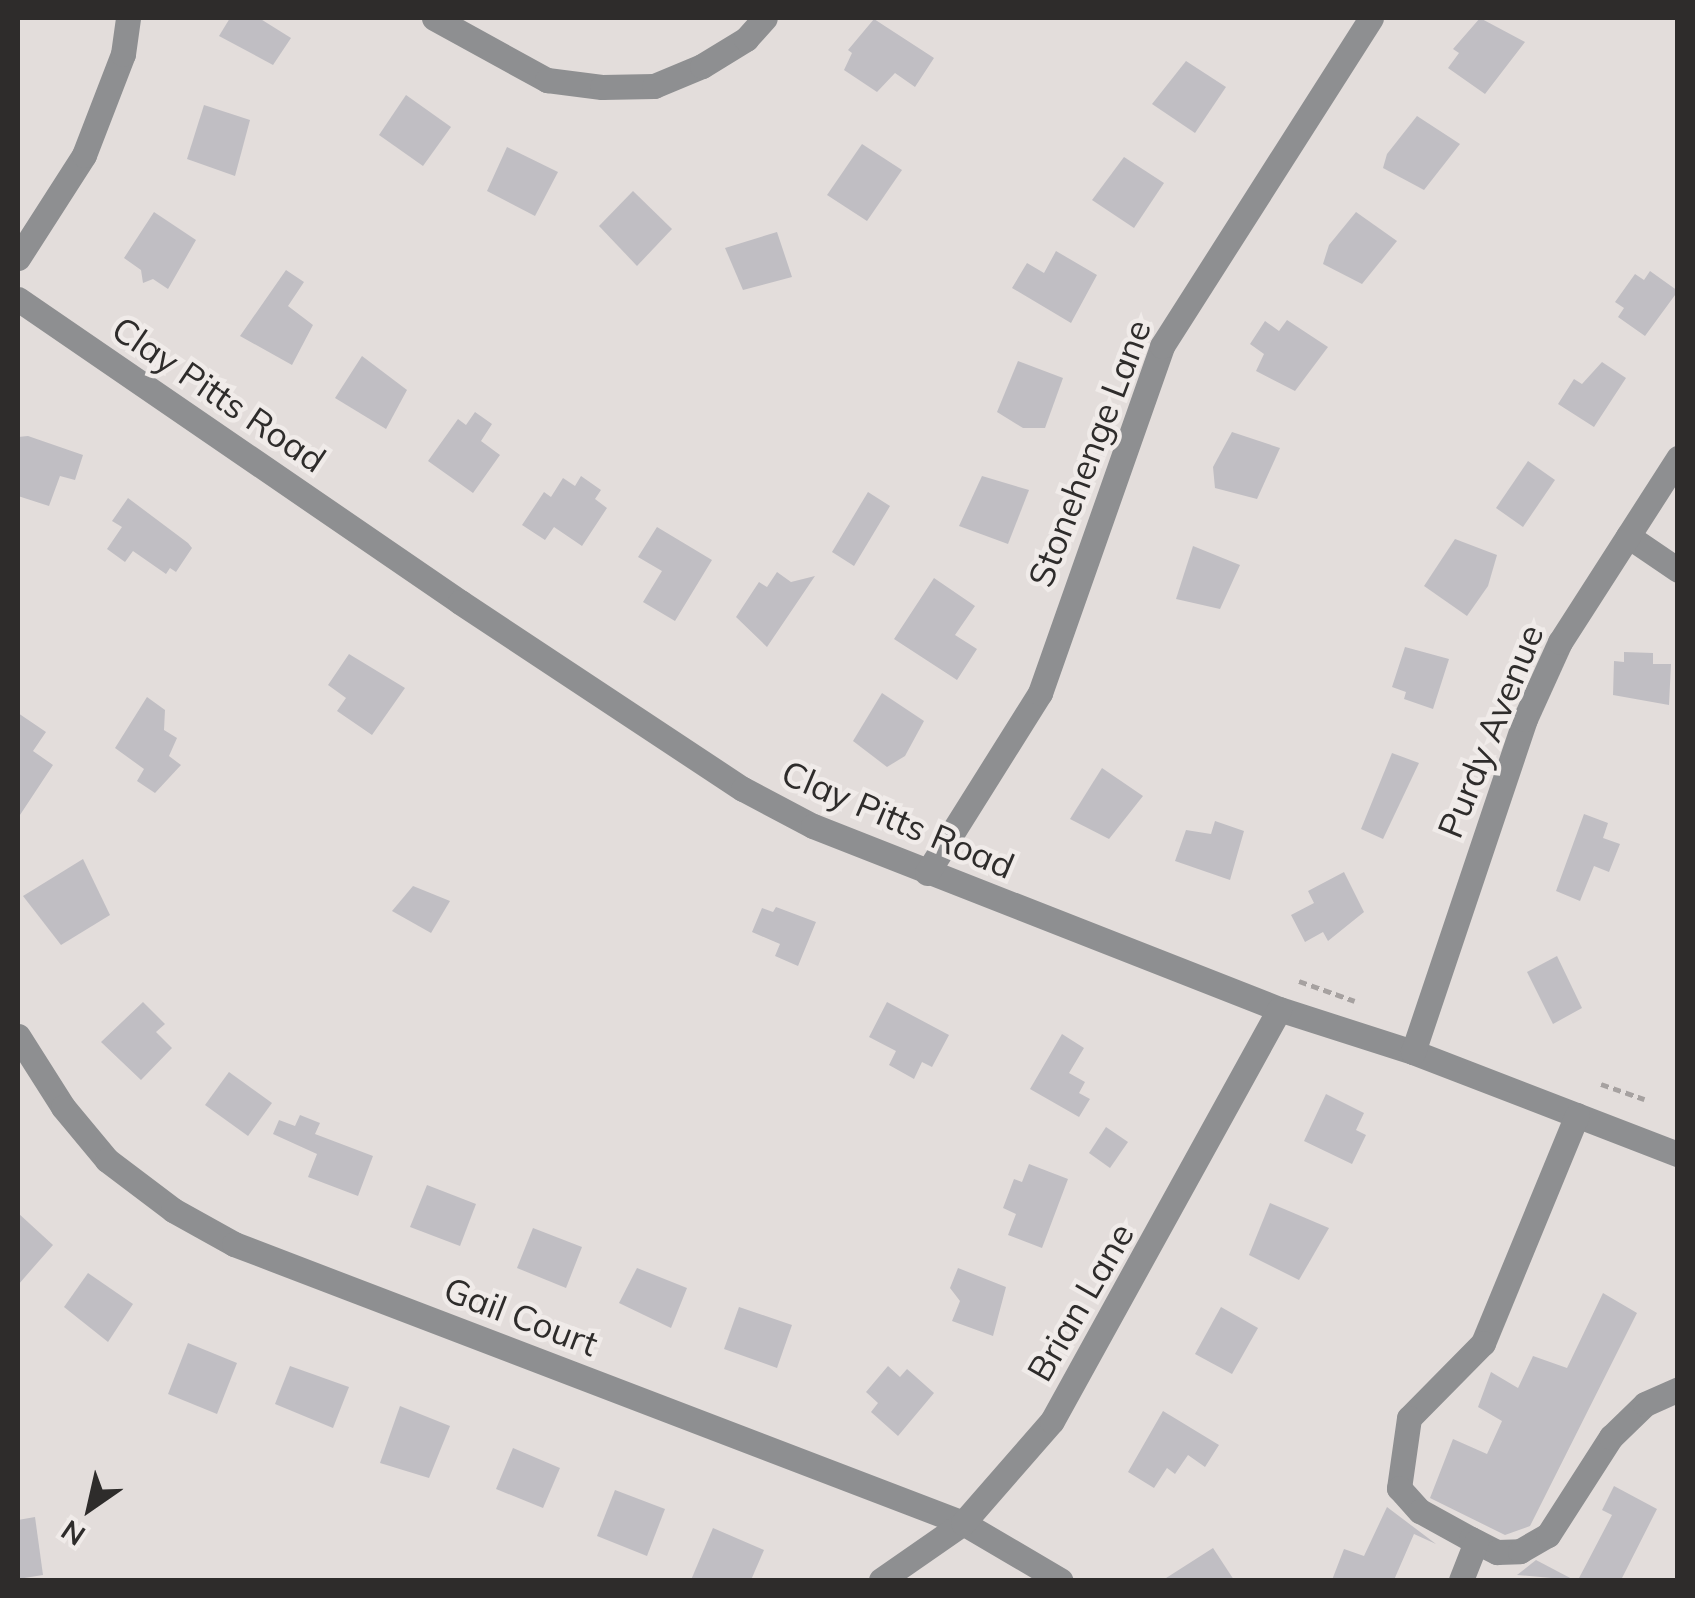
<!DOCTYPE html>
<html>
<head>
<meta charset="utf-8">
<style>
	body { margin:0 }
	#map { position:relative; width:1695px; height:1598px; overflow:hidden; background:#e3dddb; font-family:Mulish,sans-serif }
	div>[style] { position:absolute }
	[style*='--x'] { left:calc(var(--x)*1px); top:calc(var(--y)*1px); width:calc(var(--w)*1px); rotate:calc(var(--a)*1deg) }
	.building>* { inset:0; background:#c0bec3 }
	.path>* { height:5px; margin-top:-2.5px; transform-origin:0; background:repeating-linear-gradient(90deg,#a6a1a0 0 8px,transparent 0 13px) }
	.minor>* { height:25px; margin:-12.5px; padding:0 12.5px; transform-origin:12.5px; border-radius:12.5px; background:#8e8f91 }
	span { translate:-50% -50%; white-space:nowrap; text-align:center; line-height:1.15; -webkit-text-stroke:9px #f0ebe9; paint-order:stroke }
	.street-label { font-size:35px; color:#2e2c2b }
	.frame { position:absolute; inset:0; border:20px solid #2e2c2b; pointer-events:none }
	.north { position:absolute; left:40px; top:1458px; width:100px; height:100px; -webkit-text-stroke:8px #f0ebe9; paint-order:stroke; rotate:214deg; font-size:28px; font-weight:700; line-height:40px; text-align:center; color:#2e2c2b }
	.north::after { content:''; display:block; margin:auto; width:35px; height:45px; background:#2e2c2b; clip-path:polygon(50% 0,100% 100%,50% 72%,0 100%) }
</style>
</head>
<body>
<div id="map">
	<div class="building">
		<div style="clip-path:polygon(230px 18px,259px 18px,291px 38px,273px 65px,219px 36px)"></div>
		<div style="clip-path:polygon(1480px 18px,1525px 42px,1485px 94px,1448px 68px,1459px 53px,1453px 49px)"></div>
		<div style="clip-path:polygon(874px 19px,934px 58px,915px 87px,895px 73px,877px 92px,844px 70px,852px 53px,848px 50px)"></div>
		<div style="clip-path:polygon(1186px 61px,1226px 87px,1195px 133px,1152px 104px)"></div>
		<div style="clip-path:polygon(406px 95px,451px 127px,423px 166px,379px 135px)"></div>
		<div style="clip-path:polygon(204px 105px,250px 120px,235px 176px,187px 159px)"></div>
		<div style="clip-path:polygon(1417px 116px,1460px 144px,1424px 190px,1383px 168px,1387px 154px)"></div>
		<div style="clip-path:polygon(862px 144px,902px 170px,867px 221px,827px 195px)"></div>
		<div style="clip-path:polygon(507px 147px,558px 172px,535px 216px,487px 191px)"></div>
		<div style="clip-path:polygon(1124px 157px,1164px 183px,1134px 228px,1092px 200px)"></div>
		<div style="clip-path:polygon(633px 191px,672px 229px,637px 266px,599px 226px)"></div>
		<div style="clip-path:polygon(154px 212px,196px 240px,168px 289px,153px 279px,143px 283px,141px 270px,124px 258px)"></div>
		<div style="clip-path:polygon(1356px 212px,1397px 241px,1362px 284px,1323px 264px,1329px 245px)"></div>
		<div style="clip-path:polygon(777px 232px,792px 277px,743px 290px,725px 248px)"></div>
		<div style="clip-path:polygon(1056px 251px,1097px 275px,1071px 323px,1012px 288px,1027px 263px,1044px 273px)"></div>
		<div style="clip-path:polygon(286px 270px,304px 282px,288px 306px,313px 325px,292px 365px,240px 336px)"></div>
		<div style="clip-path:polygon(1650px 271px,1678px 291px,1645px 336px,1618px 317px,1624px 308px,1615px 302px,1635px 274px,1644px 280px)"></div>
		<div style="clip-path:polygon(1287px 320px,1328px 347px,1295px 391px,1256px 371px,1264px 354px,1250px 344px,1265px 321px,1279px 331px)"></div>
		<div style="clip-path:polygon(362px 356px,407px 390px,386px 429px,335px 398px)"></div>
		<div style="clip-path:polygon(1018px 361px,1063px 378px,1045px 428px,1023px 428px,997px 412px)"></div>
		<div style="clip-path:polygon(1602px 362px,1626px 378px,1594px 427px,1558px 404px,1574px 379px,1582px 384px)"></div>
		<div style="clip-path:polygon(475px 412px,492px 424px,481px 441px,500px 455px,473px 493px,428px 461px,458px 419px,466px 425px)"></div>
		<div style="clip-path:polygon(1232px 432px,1280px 448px,1257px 499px,1215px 488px,1213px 467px)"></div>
		<div style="clip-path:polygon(28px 436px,83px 455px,75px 480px,60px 476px,49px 506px,18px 496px,18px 437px)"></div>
		<div style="clip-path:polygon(1528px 461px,1555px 480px,1523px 527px,1496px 508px)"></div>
		<div style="clip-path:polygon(581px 476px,601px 490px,595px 499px,607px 508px,582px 546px,554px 527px,545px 540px,522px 525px,544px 492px,551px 497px,563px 478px,575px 486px)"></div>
		<div style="clip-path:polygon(982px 476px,1029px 490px,1008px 544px,959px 526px)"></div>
		<div style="clip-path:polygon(868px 492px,890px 506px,854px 566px,832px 552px)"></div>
		<div style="clip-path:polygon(128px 498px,188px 543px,192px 548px,176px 572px,170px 568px,166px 574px,133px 551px,125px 562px,107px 549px,122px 527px,112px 521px)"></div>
		<div style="clip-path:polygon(657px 527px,712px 560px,675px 621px,643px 602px,662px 571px,638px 557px)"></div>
		<div style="clip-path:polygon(1455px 539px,1497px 555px,1488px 586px,1467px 616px,1424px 586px)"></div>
		<div style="clip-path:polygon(1193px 546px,1240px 565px,1220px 609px,1176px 599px)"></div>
		<div style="clip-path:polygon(777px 572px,791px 582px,815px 576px,767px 647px,736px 617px,759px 582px,767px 587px)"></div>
		<div style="clip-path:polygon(934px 578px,975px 606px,955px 635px,977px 649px,957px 680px,894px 639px)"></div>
		<div style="clip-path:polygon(1405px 647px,1449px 659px,1433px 709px,1404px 699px,1406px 692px,1392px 687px)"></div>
		<div style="clip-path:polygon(1624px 652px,1653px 653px,1653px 664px,1671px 664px,1669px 705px,1613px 695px,1614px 661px,1624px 662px)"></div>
		<div style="clip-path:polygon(349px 654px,405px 688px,372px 735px,337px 711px,346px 698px,328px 685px)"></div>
		<div style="clip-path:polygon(882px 693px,924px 721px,905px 756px,887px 767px,853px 741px)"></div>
		<div style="clip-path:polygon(147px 697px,165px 710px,164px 730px,177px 738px,169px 756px,181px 765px,155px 793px,137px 781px,144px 769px,115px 748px)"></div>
		<div style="clip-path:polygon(18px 713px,46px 732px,33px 751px,53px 765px,18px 818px)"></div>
		<div style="clip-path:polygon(1392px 753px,1419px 763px,1383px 839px,1361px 829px)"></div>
		<div style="clip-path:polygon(1102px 768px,1143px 796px,1109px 839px,1070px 819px)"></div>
		<div style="clip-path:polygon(1584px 814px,1608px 823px,1603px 838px,1620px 844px,1609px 872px,1594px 866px,1580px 901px,1556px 891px)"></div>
		<div style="clip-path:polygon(1215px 821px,1244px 831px,1230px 880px,1175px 861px,1186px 830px,1211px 834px)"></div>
		<div style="clip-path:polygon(83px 859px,110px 915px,61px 945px,23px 896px)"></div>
		<div style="clip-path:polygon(1344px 872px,1364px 912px,1328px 941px,1323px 932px,1305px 942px,1291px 915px,1314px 903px,1308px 891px)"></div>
		<div style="clip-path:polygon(413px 886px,450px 901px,431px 933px,392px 911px)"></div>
		<div style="clip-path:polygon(776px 907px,816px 922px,798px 966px,775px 956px,780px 944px,752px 932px,762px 908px,773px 912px)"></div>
		<div style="clip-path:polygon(1557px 956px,1582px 1008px,1553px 1024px,1527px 972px)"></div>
		<div style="clip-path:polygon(143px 1002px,165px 1024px,156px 1032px,172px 1048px,141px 1080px,101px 1042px)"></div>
		<div style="clip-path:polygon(887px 1002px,949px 1035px,932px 1067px,922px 1062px,914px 1079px,889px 1065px,896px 1051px,869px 1037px)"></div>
		<div style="clip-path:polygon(1062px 1034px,1084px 1048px,1069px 1073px,1085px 1082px,1079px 1093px,1090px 1099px,1079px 1117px,1030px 1089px)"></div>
		<div style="clip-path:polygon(229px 1072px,272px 1103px,248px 1136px,205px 1105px)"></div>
		<div style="clip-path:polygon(1326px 1094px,1364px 1113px,1356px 1130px,1366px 1135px,1352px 1164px,1304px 1141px)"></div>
		<div style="clip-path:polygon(300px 1115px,320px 1123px,315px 1134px,373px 1156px,358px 1196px,308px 1177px,317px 1154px,273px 1134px,279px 1120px,295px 1126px)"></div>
		<div style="clip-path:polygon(1106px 1127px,1128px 1142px,1110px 1168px,1089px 1153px)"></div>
		<div style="clip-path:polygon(1029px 1164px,1068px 1179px,1042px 1248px,1008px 1235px,1016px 1214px,1003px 1208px,1014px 1179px,1022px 1182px)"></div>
		<div style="clip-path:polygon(427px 1185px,476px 1204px,460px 1246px,410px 1227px)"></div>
		<div style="clip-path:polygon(1270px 1203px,1329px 1228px,1299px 1280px,1249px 1255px)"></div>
		<div style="clip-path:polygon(18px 1213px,53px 1245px,18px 1285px)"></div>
		<div style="clip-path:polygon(533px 1228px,582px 1247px,566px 1288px,517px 1268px)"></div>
		<div style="clip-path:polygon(637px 1268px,687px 1288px,671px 1328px,619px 1303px)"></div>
		<div style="clip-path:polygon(958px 1268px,1006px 1287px,993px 1336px,952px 1321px,960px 1301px,950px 1288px)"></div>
		<div style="clip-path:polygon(88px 1273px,133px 1304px,108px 1342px,64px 1307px)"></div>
		<div style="clip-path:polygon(1603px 1293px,1637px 1313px,1530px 1526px,1505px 1535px,1430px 1498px,1453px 1439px,1487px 1454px,1502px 1421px,1478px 1407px,1491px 1372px,1518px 1388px,1533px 1356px,1567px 1368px)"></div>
		<div style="clip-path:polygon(739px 1307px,792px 1325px,777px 1368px,724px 1349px)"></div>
		<div style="clip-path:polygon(1221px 1307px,1258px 1328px,1232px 1374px,1195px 1354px)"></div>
		<div style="clip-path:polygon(188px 1343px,237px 1363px,217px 1414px,168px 1394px)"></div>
		<div style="clip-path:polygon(290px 1366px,349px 1387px,333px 1428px,275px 1404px)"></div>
		<div style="clip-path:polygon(888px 1366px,900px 1377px,907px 1369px,934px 1393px,898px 1436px,871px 1412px,878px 1403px,866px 1392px)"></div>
		<div style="clip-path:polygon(400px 1406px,450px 1426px,429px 1478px,380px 1463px)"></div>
		<div style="clip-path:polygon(1163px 1411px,1219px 1445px,1205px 1467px,1188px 1455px,1175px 1474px,1167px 1468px,1154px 1488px,1128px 1472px)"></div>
		<div style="clip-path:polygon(513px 1448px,560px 1468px,543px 1508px,496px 1489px)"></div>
		<div style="clip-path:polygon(1614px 1486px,1657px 1509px,1621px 1580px,1578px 1580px,1612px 1515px,1602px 1510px)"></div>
		<div style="clip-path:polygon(615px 1490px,665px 1509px,647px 1556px,597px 1536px)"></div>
		<div style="clip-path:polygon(1387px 1507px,1436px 1544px,1414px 1534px,1394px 1580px,1332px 1580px,1344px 1549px,1364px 1556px)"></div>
		<div style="clip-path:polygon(35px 1517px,43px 1575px,18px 1579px,18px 1520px)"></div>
		<div style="clip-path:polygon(713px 1528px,764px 1550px,751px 1580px,691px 1580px)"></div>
		<div style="clip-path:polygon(1213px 1548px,1234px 1580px,1163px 1580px)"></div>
		<div style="clip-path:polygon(1536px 1560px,1574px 1580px,1517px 1575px)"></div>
	</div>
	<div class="path">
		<div style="--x:1299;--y:981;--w:59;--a:19.7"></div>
		<div style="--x:1601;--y:1084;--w:46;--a:19.2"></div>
	</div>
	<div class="minor">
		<div style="--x:434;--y:18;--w:129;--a:28.8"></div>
		<div style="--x:547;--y:80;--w:55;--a:7.3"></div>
		<div style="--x:602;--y:87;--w:52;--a:-1.1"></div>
		<div style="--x:654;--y:86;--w:52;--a:-22.6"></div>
		<div style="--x:702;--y:66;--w:52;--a:-31.5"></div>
		<div style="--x:746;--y:39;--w:28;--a:-48"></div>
		<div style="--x:18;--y:258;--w:122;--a:-57.3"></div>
		<div style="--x:84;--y:155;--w:108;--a:-68.9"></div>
		<div style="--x:123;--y:54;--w:36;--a:-82"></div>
		<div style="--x:18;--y:299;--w:536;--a:34.43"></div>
		<div style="--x:460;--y:602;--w:339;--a:33.5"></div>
		<div style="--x:743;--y:789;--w:79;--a:27.9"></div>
		<div style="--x:813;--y:826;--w:501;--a:21.44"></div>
		<div style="--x:1279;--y:1009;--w:141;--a:17.8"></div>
		<div style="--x:1413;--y:1052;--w:284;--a:21.1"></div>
		<div style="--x:1628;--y:536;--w:60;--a:34.2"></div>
		<div style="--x:927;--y:873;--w:213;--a:-57.9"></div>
		<div style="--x:1040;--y:693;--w:368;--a:-70.6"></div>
		<div style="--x:1162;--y:346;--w:389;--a:-57.5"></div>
		<div style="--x:18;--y:1036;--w:84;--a:57.6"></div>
		<div style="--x:63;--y:1107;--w:69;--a:50.3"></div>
		<div style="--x:107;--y:1160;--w:83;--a:37.1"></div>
		<div style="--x:173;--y:1210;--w:70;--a:29.1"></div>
		<div style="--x:234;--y:1244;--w:781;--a:20.94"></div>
		<div style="--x:963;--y:1523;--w:113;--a:30.4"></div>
		<div style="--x:1413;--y:1052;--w:351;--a:-71.4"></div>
		<div style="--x:1525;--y:719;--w:85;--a:-65.6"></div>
		<div style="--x:1560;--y:642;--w:219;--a:-57.3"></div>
		<div style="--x:1577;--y:1115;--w:247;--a:112.4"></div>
		<div style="--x:1483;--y:1343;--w:105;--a:134.6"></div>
		<div style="--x:1409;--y:1418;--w:71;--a:98.1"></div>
		<div style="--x:1399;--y:1488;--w:31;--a:48"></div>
		<div style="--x:1420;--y:1511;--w:58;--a:28.8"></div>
		<div style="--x:1471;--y:1539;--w:29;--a:27"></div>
		<div style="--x:1497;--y:1552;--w:23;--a:-2"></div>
		<div style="--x:1520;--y:1551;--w:32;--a:-30"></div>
		<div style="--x:1548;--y:1535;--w:117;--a:-57.3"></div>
		<div style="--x:1611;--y:1437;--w:47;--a:-44.1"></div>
		<div style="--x:1645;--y:1404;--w:36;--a:-24"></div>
		<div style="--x:881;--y:1580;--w:100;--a:-34.8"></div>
		<div style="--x:963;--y:1523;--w:135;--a:-48.9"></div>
		<div style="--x:1052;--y:1421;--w:470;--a:-61.1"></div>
		<div style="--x:1461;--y:1580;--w:41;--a:-68.5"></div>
	</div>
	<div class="street-label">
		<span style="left:219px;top:394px;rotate:34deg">Clay Pitts Road</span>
		<span style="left:1089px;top:453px;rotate:-69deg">Stonehenge Lane</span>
		<span style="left:1490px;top:731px;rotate:-68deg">Purdy Avenue</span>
		<span style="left:898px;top:819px;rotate:23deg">Clay Pitts Road</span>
		<span style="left:1080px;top:1302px;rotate:-60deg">Brian Lane</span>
		<span style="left:521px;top:1316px;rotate:21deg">Gail Court</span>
	</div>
	<div class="frame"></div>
	<div class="north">N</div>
</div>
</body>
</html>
